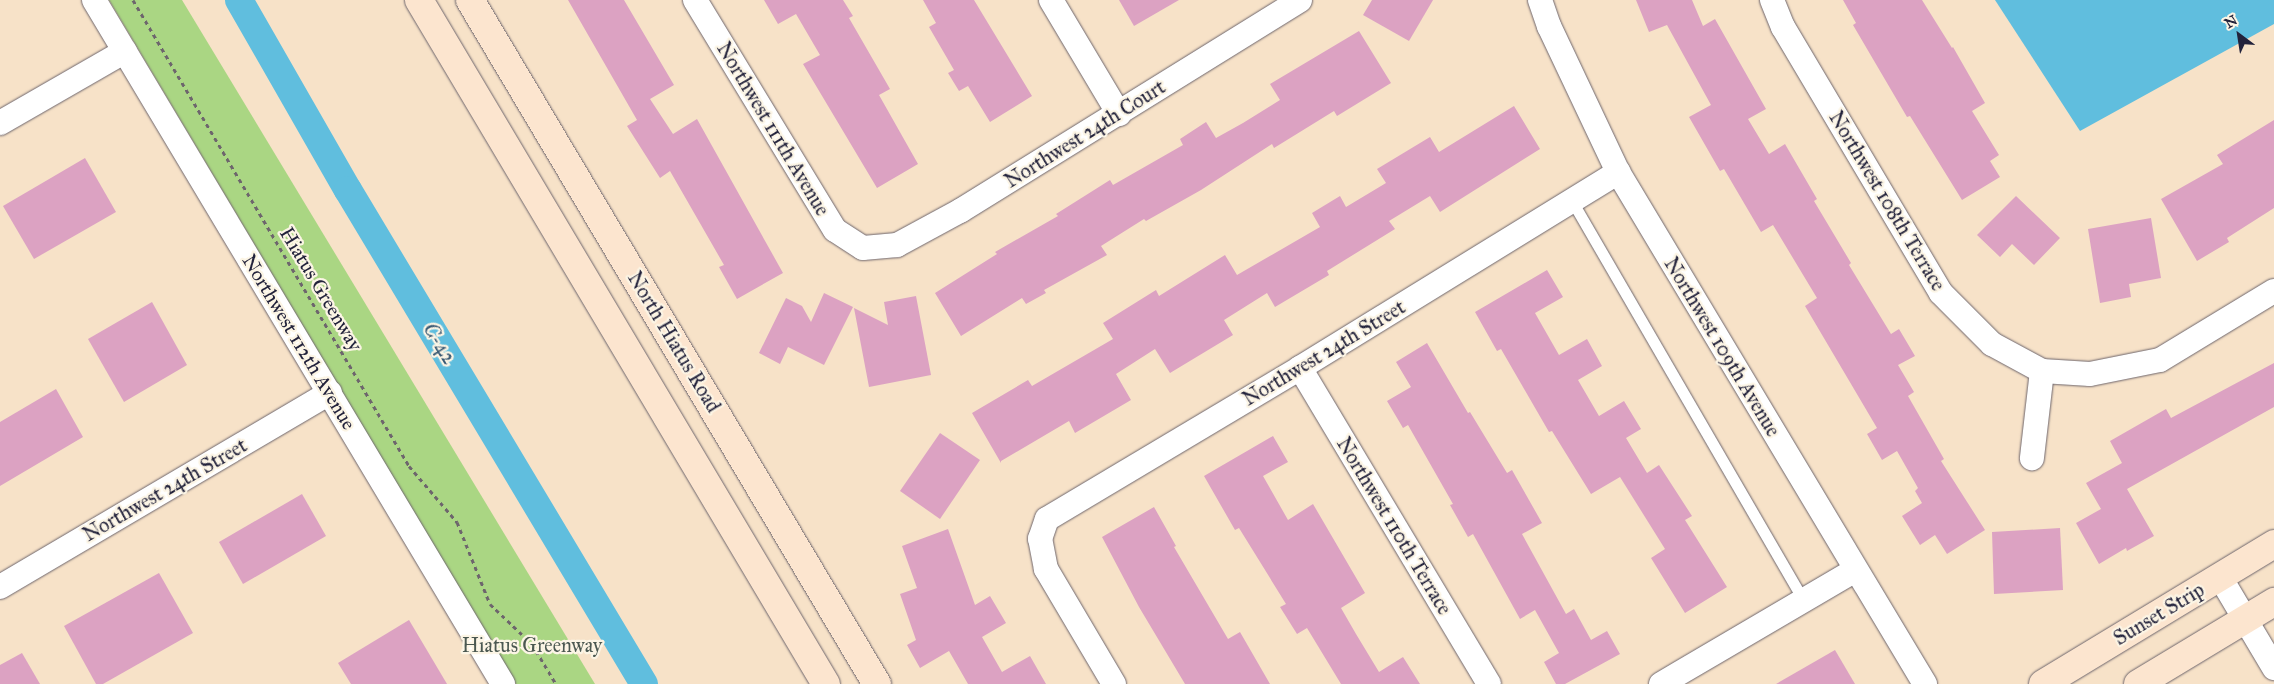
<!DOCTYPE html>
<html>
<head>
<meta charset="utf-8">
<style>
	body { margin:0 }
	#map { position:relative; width:2274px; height:684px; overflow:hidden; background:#f7e2c8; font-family:"IM FELL Great Primer",serif }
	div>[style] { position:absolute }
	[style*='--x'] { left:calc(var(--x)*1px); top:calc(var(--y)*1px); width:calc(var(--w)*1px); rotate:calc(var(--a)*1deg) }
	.green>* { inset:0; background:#aad683 }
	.water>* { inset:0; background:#60bede }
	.canal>* { height:28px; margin:-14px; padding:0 14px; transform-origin:14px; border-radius:14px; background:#60bede }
	.building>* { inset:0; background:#dca2c2 }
	.path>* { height:3px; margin-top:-1.5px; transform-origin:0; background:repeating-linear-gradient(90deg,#6d656c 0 4px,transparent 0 8px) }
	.roads { filter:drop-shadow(0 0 1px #6d656c) drop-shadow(0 0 1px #6d656c) }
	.lane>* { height:11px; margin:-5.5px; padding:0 5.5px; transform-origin:5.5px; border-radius:5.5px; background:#fff }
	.street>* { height:24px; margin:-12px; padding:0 12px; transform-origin:12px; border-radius:12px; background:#fff }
	.secondary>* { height:28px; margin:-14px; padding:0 14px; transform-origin:14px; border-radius:14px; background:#fce5cf }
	span { translate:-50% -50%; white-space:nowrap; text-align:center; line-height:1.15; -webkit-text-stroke:4.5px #fcf5e5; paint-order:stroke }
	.street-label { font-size:20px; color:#22223b }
	.park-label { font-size:20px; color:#4b5851 }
	.water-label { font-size:21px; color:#385974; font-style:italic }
	.north { position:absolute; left:2214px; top:10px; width:50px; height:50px; -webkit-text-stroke:4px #fcf5e5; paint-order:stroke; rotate:329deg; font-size:14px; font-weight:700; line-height:20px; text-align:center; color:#22223b }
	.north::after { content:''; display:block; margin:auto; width:18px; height:22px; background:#22223b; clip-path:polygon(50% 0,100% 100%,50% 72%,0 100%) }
</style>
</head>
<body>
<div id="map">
	<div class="green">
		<div style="clip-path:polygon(109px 0,182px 0,595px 684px,516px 684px)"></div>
	</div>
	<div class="water">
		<div style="clip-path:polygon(1995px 0,2274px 0,2274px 24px,2080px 131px)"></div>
	</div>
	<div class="canal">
		<div style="--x:239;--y:0;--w:219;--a:60.2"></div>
		<div style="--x:348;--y:190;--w:576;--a:59.07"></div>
	</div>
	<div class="building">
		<div style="clip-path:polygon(568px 0,624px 0,674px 85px,650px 99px,673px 134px,697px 119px,783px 273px,737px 299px,719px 267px,724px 265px,670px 171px,660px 178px,627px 126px,637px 120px)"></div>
		<div style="clip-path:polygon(764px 0,843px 0,853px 16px,849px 18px,890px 89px,879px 95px,918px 164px,877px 188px,803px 64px,820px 55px,796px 14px,778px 24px)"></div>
		<div style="clip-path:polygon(923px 0,974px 0,1032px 96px,990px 122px,968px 86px,959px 91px,948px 73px,954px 70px,929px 27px,936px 23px)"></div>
		<div style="clip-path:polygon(1119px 0,1179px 0,1134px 26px)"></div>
		<div style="clip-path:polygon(1372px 0,1433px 0,1409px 41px,1363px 15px)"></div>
		<div style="clip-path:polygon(1636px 0,1692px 0,1703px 26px,1715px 19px,1766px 109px,1748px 119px,1769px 154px,1785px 144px,1817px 199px,1814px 201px,1851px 263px,1849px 265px,1891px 334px,1899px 329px,1915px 356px,1898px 365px,1914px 392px,1908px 396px,1944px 459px,1941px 461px,1985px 530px,1947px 554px,1935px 535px,1920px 545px,1902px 516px,1922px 503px,1915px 491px,1918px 488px,1897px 451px,1882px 460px,1867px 434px,1877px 428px,1805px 306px,1817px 298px,1773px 225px,1761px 232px,1724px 169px,1720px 171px,1689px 117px,1711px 105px,1667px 25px,1649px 32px)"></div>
		<div style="clip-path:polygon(1843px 0,1922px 0,1952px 48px,1953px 47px,1985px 103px,1972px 111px,1999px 155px,1990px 161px,2000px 177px,1962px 200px,1910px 116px,1907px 117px,1853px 25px,1856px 23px)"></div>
		<div style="clip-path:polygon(1359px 31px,1391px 83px,1337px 116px,1334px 111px,1274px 148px,1272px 144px,1201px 190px,1146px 221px,1144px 219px,1101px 246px,1107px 255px,1044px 290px,1046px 293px,1026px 304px,1022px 298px,961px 336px,935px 293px,997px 254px,995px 252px,1058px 216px,1056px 214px,1110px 180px,1113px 185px,1183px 145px,1180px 139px,1206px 122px,1216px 138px,1243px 123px,1280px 100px,1270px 84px)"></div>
		<div style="clip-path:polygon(1514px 106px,1540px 149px,1440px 212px,1430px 196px,1389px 221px,1395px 229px,1327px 271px,1329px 275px,1275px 307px,1267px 293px,1224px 320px,1233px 335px,1170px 373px,1155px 349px,1116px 374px,1131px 400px,1075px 433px,1069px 421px,1001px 461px,1001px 463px,972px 413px,1028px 380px,1032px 386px,1113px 339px,1103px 323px,1156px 290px,1159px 296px,1225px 255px,1237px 275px,1320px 227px,1312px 213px,1340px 196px,1346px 207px,1386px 183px,1377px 169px,1430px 137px,1439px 152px)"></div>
		<div style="clip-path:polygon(2274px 120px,2274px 208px,2227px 238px,2229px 242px,2197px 261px,2161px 199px,2223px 164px,2217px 155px)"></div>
		<div style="clip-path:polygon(85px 158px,116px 212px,34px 259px,3px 206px)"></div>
		<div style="clip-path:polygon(2016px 196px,2060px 238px,2034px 265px,2012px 244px,2000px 257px,1977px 235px)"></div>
		<div style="clip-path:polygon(2151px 218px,2161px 278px,2129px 284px,2131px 297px,2100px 303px,2088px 229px)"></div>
		<div style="clip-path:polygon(1547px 270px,1563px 297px,1535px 313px,1559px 355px,1587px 339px,1602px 366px,1578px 380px,1599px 416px,1624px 401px,1641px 429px,1626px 438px,1647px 473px,1659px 465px,1692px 516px,1685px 520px,1727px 587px,1685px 613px,1651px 558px,1665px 549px,1620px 477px,1591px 494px,1552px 431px,1549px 432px,1501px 349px,1497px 351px,1475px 312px)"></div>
		<div style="clip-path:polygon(824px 293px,853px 307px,824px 365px,788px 347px,780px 364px,759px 353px,786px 298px,802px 306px,811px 322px)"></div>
		<div style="clip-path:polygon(916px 296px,931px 375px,869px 387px,854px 308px,888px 325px,884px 302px)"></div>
		<div style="clip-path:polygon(152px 302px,187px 365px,124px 402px,88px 339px)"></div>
		<div style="clip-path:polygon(1427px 343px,1468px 413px,1470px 412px,1507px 473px,1512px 470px,1542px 523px,1522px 534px,1566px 614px,1574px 609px,1591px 640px,1607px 631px,1620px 654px,1565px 684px,1556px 684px,1544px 662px,1559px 653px,1535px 610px,1520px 619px,1473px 534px,1468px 537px,1450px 505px,1453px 504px,1408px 425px,1403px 428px,1387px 401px,1411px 387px,1396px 362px)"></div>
		<div style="clip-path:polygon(2274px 363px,2274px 407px,2127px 489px,2154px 536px,2127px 551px,2126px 548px,2099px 564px,2076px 523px,2101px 509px,2086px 483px,2122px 463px,2110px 441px,2166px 409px,2171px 418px)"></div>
		<div style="clip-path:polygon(56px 389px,83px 437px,0 486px,0 422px)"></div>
		<div style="clip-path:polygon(940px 433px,980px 460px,940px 519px,900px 491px)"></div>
		<div style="clip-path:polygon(1273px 436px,1288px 462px,1263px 476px,1288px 520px,1313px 504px,1365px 593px,1341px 608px,1356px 634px,1379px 672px,1403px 657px,1420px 684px,1341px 684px,1307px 628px,1297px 634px,1280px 607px,1286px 604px,1239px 528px,1235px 530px,1204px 476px)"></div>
		<div style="clip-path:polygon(302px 494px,326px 536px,243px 584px,219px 542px)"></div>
		<div style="clip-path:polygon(1154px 507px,1176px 546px,1174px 547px,1228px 639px,1240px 632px,1270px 684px,1185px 684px,1139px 607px,1102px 537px)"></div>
		<div style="clip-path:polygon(2060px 528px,2063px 590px,1994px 594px,1992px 532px)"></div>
		<div style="clip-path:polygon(948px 529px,975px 605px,990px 596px,1006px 623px,982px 637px,1002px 672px,1030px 656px,1046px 684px,968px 684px,949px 651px,920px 668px,907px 645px,916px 640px,900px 594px,917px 588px,902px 546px)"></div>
		<div style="clip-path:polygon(159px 573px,193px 633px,103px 684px,96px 684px,64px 626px)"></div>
		<div style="clip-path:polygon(409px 620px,447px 684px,351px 684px,338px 663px)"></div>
		<div style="clip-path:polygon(1835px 650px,1855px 684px,1776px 684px)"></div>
		<div style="clip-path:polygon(22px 653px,40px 684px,0 684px,0 665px)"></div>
	</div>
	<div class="path">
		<div style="--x:133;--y:0;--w:542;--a:59.36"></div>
		<div style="--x:409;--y:466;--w:74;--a:49.4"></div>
		<div style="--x:457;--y:522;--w:88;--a:68.1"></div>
		<div style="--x:490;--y:604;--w:58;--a:43.6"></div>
		<div style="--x:532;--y:644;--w:47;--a:59"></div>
	</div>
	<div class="roads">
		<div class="lane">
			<div style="--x:1572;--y:201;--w:461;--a:59.9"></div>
		</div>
		<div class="street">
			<div style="--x:94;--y:0;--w:797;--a:59.12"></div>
			<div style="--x:695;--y:0;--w:269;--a:58.7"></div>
			<div style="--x:835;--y:230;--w:33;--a:33"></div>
			<div style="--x:863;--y:248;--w:34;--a:-5"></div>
			<div style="--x:897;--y:245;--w:72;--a:-28.4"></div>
			<div style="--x:960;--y:211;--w:400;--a:-31.8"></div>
			<div style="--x:1051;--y:0;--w:133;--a:59.2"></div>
			<div style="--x:1540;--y:0;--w:28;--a:71"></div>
			<div style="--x:1549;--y:26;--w:161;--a:64.7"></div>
			<div style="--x:1618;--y:172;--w:597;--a:59.05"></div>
			<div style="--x:1772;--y:0;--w:29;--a:68"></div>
			<div style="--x:1783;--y:27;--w:309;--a:59.3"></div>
			<div style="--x:1941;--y:293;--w:72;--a:45"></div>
			<div style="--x:1992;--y:344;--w:57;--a:28.4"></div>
			<div style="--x:2042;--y:371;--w:88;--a:96.6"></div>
			<div style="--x:0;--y:123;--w:144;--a:-29.9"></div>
			<div style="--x:1300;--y:368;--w:368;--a:59.1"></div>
			<div style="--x:2042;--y:371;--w:48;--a:3.6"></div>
			<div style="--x:2090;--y:374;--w:71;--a:-11.3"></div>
			<div style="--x:2160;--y:360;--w:133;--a:-31.2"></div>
			<div style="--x:2220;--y:577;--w:106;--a:59.3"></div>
			<div style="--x:0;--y:587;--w:383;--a:-30.5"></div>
			<div style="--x:1114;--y:684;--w:134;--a:-120.6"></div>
			<div style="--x:1046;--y:569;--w:31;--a:-101"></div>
			<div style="--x:1040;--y:539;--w:21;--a:-71"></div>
			<div style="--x:1047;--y:519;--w:295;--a:-30.8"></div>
			<div style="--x:1300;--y:368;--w:374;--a:-31.6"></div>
			<div style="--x:1661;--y:684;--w:225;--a:-30.4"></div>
		</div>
		<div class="secondary">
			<div style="--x:419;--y:0;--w:796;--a:59.25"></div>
			<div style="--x:470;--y:0;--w:796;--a:59.25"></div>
			<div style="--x:2043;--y:684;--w:270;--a:-31.2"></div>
			<div style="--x:2138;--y:684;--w:159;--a:-31.1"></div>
		</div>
	</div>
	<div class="street-label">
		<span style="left:773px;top:129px;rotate:59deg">Northwest 111th Avenue</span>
		<span style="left:1085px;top:134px;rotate:-32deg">Northwest 24th Court</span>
		<span style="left:1887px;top:201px;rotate:59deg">Northwest 108th Terrace</span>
		<span style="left:321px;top:289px;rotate:59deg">Hiatus Greenway</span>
		<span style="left:299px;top:342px;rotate:59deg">Northwest 112th Avenue</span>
		<span style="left:674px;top:342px;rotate:59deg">North Hiatus Road</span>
		<span style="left:1722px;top:347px;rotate:59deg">Northwest 109th Avenue</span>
		<span style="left:1324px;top:353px;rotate:-31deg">Northwest 24th Street</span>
		<span style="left:165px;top:490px;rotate:-30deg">Northwest 24th Street</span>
		<span style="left:1394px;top:526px;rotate:59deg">Northwest 110th Terrace</span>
		<span style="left:2159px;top:614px;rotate:-31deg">Sunset Strip</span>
	</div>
	<div class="park-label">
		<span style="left:532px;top:645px">Hiatus Greenway</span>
	</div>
	<div class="water-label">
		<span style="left:440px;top:343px;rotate:59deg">C-42</span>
	</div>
	<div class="north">N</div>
</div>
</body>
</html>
